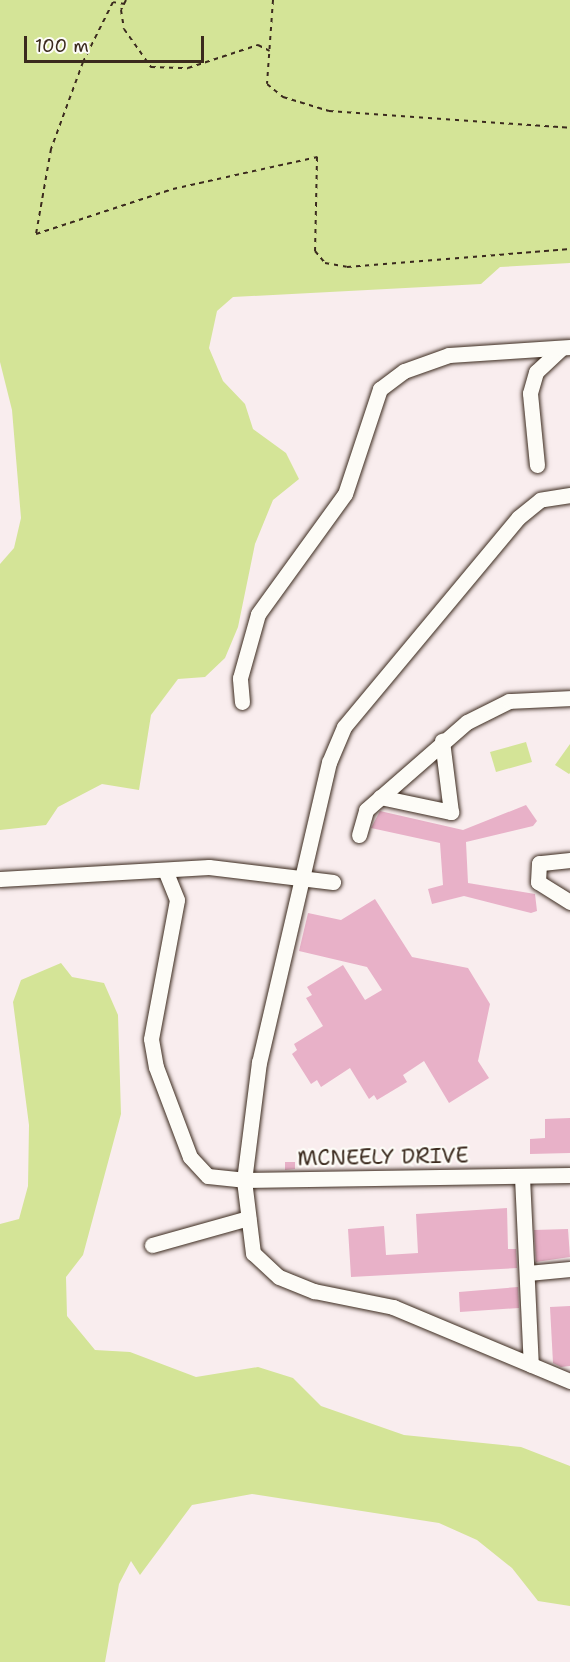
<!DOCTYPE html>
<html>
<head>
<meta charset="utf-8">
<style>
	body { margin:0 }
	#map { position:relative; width:570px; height:1662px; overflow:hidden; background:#f9edee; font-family:"Shantell Sans",sans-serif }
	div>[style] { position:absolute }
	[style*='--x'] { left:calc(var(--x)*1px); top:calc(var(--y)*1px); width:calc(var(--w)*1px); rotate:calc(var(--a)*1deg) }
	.green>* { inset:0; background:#d4e497 }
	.building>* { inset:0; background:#e8b1c8 }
	.path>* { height:2px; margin-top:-1px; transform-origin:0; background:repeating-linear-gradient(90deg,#3b2a1e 0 4.5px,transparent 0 9px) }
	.roads { filter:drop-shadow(0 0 2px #3b2a1e) drop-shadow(0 0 2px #3b2a1e) }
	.minor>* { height:15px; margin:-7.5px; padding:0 7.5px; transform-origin:7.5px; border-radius:7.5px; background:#fdfcf7 }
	span { translate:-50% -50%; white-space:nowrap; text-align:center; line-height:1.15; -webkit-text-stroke:4.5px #fdfcf7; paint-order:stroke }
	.street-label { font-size:21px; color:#3b2a1e }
	.scale { position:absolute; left:24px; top:36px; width:180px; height:27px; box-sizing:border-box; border:3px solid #3b2a1e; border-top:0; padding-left:8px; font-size:18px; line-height:21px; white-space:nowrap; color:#3b2a1e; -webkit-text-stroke:4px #fdfcf7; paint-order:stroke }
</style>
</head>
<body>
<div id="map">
	<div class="green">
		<div style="clip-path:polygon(0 0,570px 0,570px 263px,500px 267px,481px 284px,233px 297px,217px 311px,209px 348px,223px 381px,245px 404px,253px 429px,286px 453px,299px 479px,273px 500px,255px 544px,238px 627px,225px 658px,205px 677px,178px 679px,151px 715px,139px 790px,102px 784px,58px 807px,46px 825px,0 830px,0 564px,14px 548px,21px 518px,12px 410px,0 362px)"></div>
		<div style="clip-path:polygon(526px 742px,532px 762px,496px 772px,490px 752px)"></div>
		<div style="clip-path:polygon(570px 744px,570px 773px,569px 774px,555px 765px)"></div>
		<div style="clip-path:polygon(61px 963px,72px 977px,104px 983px,118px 1015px,121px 1114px,83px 1255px,66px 1277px,67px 1316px,95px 1350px,130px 1352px,196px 1377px,258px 1367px,293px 1378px,321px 1406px,404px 1435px,521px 1447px,570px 1466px,570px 1606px,538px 1601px,512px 1568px,477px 1540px,439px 1523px,252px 1494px,192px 1505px,140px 1575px,131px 1561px,119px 1584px,105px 1662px,0 1662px,0 1224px,19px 1219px,28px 1186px,29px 1125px,13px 1002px,21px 980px)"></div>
	</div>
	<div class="building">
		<div style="clip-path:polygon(526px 805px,537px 821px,533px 826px,466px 842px,468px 883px,535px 894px,537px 911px,531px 913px,464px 896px,432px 904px,428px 889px,443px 885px,440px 843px,371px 828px,380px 811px,463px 830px)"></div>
		<div style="clip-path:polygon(375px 899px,412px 957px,468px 968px,490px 1004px,478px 1061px,489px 1078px,449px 1103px,424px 1061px,403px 1075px,407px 1082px,377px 1100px,374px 1095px,369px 1099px,350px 1068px,321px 1087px,317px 1080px,311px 1084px,292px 1054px,297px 1050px,294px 1044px,323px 1026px,306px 998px,312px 995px,307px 987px,343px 965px,365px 1000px,382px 990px,367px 967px,299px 951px,308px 913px,341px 920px)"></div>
		<div style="clip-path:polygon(570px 1118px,570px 1153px,530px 1154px,530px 1139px,545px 1138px,545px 1119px)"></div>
		<div style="clip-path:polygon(285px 1162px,295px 1162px,295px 1169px,285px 1170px)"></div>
		<div style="clip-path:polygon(507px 1208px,508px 1249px,516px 1249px,517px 1268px,351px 1277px,348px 1229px,384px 1226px,386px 1255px,418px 1253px,416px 1214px)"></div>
		<div style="clip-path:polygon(568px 1229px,570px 1257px,536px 1262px,534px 1230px)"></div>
		<div style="clip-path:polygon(518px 1287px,519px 1308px,460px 1312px,459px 1292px)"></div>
		<div style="clip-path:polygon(570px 1306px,570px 1366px,561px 1367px,553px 1363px,550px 1307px)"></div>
	</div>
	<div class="path">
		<div style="--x:126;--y:0;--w:11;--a:117"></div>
		<div style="--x:121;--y:10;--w:19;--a:81"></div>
		<div style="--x:124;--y:29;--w:47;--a:54.6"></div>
		<div style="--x:151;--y:67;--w:37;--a:2"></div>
		<div style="--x:188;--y:68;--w:74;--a:-18.2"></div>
		<div style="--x:258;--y:45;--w:13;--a:27"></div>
		<div style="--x:273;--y:0;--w:84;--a:94.1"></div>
		<div style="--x:267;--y:84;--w:21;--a:39"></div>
		<div style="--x:283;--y:97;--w:48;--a:16.9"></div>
		<div style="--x:329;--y:111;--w:242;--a:4"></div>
		<div style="--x:125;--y:4;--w:12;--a:-171"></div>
		<div style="--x:113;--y:2;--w:67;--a:116.6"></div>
		<div style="--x:83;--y:62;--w:93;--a:110.2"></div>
		<div style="--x:51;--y:149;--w:86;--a:100"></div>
		<div style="--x:36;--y:234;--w:144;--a:-18.2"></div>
		<div style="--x:173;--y:189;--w:148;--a:-12.5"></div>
		<div style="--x:317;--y:157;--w:94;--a:91.2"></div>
		<div style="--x:315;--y:251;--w:16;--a:50"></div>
		<div style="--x:325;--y:263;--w:22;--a:10"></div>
		<div style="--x:347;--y:267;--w:224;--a:-4.6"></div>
	</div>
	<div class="roads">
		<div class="minor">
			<div style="--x:537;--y:465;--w:72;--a:-95.6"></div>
			<div style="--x:530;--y:393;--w:22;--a:-74"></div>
			<div style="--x:536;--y:372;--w:35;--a:-43"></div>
			<div style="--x:570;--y:495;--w:30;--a:171"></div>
			<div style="--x:540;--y:500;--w:28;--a:141"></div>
			<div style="--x:518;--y:518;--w:272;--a:129.8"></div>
			<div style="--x:344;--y:727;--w:38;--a:113"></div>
			<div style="--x:329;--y:762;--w:308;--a:103.1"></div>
			<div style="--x:259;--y:1062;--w:119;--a:97.2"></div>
			<div style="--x:244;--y:1180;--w:74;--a:83"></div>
			<div style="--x:253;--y:1253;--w:35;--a:43"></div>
			<div style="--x:279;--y:1277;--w:38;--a:22"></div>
			<div style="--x:314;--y:1291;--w:81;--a:11.4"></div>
			<div style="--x:393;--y:1307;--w:192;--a:22.7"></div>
			<div style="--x:242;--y:702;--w:24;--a:-95"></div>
			<div style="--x:240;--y:678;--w:66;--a:-74.3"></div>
			<div style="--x:258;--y:614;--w:148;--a:-54.1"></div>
			<div style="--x:345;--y:494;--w:111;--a:-71.6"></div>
			<div style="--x:380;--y:389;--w:30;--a:-37"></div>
			<div style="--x:404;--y:371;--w:48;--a:-19.6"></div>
			<div style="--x:449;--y:355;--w:121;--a:-3.8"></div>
			<div style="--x:380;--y:797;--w:73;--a:11.9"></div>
			<div style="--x:451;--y:812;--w:72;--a:-97.2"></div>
			<div style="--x:359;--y:835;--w:26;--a:-74"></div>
			<div style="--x:366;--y:810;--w:134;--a:-41.1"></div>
			<div style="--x:467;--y:722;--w:47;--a:-26.6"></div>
			<div style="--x:509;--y:701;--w:61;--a:-2.8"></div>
			<div style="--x:570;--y:860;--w:31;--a:174"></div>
			<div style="--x:539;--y:863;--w:19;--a:93"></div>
			<div style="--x:538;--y:882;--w:38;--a:32"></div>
			<div style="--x:165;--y:870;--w:32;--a:68"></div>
			<div style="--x:177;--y:900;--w:141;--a:100.6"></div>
			<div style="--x:151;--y:1039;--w:28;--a:80"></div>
			<div style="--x:156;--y:1067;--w:96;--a:69.3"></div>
			<div style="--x:190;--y:1157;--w:26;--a:47"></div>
			<div style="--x:208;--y:1176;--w:36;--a:6"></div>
			<div style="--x:244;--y:1180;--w:326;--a:-0.9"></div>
			<div style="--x:0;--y:879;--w:209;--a:-3.3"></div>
			<div style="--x:209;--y:867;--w:125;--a:6.9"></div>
			<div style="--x:522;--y:1177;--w:188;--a:87.3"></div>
			<div style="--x:152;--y:1245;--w:100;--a:-15.7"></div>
			<div style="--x:528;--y:1273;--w:42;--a:-5.4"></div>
		</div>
	</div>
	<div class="street-label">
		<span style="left:383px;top:1157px;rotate:-1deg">MCNEELY DRIVE</span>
	</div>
	<div class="scale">100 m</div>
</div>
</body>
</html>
